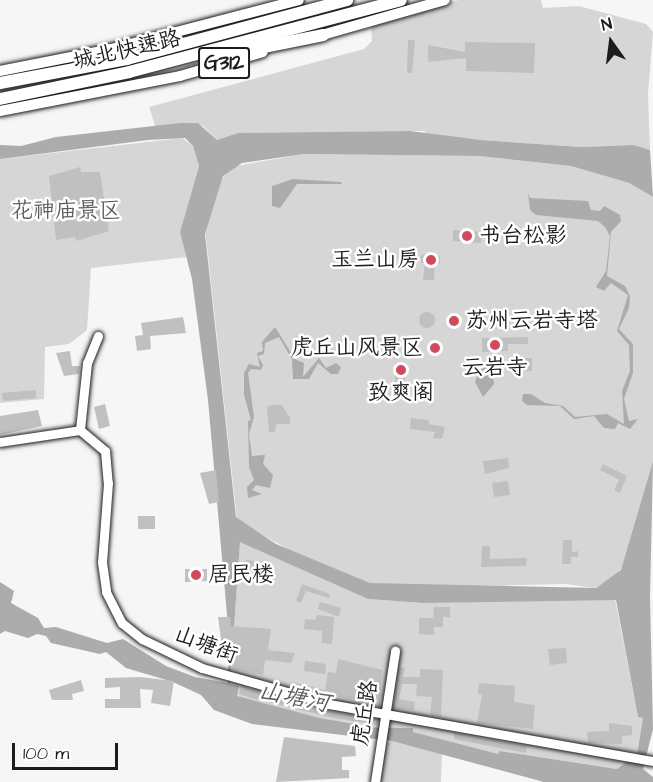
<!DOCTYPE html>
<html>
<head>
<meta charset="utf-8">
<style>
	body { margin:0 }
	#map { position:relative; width:653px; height:782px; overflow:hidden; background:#f6f6f6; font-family:"Architects Daughter","LXGW WenKai TC",sans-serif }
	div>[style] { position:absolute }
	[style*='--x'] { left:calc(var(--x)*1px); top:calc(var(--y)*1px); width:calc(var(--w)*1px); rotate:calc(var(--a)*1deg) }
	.green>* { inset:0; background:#d6d6d6 }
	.water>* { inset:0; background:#acacac }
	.building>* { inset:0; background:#c0c0c0 }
	.round { border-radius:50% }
	.roads { filter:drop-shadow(0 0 2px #1c1c1c) drop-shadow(0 0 2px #1c1c1c) }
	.tertiary>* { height:9px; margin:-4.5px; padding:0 4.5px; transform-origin:4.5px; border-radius:4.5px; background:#fff }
	.primary>* { height:10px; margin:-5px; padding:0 5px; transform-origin:5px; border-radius:5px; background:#fff }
	.trunk>* { height:12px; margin:-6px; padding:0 6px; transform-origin:6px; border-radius:6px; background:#fff }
	.dots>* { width:16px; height:16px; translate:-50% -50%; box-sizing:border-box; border:3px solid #fff; border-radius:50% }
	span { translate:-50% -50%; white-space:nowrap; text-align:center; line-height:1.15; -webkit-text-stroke:5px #fff; paint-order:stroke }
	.shield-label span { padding:2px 4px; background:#fff; border:2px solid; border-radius:4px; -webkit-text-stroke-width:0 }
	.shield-label { font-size:21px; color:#1c1c1c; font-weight:700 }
	.street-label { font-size:22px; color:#1c1c1c }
	.park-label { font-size:22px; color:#5d5d5d }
	.poi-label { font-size:22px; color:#1c1c1c }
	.left { translate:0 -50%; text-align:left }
	.right { translate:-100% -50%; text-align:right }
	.water-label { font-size:24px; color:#5d5d5d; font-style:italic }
	.north { position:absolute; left:581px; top:12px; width:60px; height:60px; -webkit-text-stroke:4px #fff; paint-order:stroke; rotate:346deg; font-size:16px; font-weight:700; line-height:24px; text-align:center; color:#1c1c1c }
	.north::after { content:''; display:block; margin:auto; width:21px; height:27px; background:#1c1c1c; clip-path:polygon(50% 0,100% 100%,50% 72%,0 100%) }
	.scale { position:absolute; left:12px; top:743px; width:106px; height:27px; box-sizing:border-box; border:3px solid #1c1c1c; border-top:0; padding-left:8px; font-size:18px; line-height:21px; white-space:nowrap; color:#1c1c1c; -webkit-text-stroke:4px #fff; paint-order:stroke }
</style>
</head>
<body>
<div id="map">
	<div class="green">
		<div style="clip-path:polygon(459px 0,541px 0,543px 8px,579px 6px,646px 24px,653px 32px,648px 94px,650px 150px,634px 145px,581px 147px,481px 140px,425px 135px,425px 131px,238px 133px,217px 140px,202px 125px,180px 123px,156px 128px,149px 107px,364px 49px,372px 41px,371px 24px)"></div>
		<div style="clip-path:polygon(182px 138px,193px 146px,199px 166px,180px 232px,187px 257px,91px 268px,87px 330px,69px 344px,45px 347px,44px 399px,0 403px,0 159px)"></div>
		<div style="clip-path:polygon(304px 154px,479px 156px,571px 166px,629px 183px,653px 197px,653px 461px,624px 564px,615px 578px,594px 588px,566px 584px,417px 587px,370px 583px,298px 555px,237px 520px,205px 228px,219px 184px,230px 167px)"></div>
		<div style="clip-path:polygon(240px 541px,368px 599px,423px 603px,615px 599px,638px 717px,643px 718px,636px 761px,629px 760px,617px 769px,500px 751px,499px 755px,412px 732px,412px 728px,378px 728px,320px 718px,236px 696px,230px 684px)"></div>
		<div style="clip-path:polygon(392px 741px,442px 754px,441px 782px,380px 782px,385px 743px)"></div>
	</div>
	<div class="water">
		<div style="clip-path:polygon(evenodd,180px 123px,198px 123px,217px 140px,238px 133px,410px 131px,481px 140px,581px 147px,634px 145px,650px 150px,653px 197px,629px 183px,571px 166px,479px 156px,304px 154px,242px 163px,223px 176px,205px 234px,236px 517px,276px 544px,370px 583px,596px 588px,621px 570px,653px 461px,650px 598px,653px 729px,643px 769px,653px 777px,653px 782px,544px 782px,392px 741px,252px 724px,214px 710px,201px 695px,173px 682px,126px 668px,106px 652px,100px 654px,51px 643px,46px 636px,37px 634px,28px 638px,5px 631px,0 634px,0 582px,14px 591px,11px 603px,38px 618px,44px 628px,56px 627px,107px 643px,123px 639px,166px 666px,195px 677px,228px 683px,229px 637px,208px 400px,192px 279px,180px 232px,199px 166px,193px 146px,185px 138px,148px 140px,0 159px,0 145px,21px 146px,56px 137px,180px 123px,240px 542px,368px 599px,423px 603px,616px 600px,638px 717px,643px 718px,636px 761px,629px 760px,617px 769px,500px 751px,498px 754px,413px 732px,413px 728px,378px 728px,320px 718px,237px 696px,239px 686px,230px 684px,240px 542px)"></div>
		<div style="clip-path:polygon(293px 179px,341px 182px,342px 184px,297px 184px,280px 208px,272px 206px,272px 186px)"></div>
		<div style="clip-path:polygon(528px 193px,530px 198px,588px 201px,591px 210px,600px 211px,604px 206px,620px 215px,621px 221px,611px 232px,607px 276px,625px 286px,630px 296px,629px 308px,619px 329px,633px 344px,633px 373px,624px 399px,629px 421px,638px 419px,630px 429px,618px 423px,615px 429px,604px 428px,594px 416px,574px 419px,560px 406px,527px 405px,522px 401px,523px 394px,531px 394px,545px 403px,563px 406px,575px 417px,607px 414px,624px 424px,622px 391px,630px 371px,629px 345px,617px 331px,628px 295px,611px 283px,604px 291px,596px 287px,606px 271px,610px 236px,605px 227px,598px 221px,536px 215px,530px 210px)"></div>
		<div style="clip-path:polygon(275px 327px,295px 359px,304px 363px,303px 377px,319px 358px,326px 368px,336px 363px,341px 367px,338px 374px,331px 374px,318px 363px,309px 379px,293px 379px,292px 359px,279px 337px,265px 343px,264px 354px,258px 356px,263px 365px,261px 370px,251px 369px,248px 373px,254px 417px,249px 434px,252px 456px,265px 455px,263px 464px,273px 475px,270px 488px,256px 485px,252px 490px,262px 494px,248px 498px,247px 487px,254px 480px,249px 467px,248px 421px,251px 420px,244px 395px,244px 373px,249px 364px,260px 367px,257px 353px,263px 351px,262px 342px)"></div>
		<div style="clip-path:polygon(491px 363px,494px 384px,483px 397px,475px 382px,479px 371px)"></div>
	</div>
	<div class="building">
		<div style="clip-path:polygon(408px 40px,415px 40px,412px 73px,407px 73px)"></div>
		<div style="clip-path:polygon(465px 42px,535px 43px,534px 73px,466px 71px,466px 58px,428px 62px,428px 45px,465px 52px)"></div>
		<div style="clip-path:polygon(80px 167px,81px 172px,100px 172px,109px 231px,76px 241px,75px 237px,56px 240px,49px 176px)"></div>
		<div style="clip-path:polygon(453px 230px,482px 232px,481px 243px,453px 241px)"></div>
		<div style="clip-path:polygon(425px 254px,440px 256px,440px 263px,435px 265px,434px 280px,423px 280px,425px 263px,421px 263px,421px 256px)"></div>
		<div class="round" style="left:419px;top:312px;width:16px;height:16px"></div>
		<div style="clip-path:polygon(183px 317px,186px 333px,150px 336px,151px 349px,137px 351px,135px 336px,143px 335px,141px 323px)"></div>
		<div style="clip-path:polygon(528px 337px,528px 344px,508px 344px,508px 351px,482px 352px,482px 338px)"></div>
		<div style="clip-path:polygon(70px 351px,72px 366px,80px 366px,79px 374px,64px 376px,56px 353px)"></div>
		<div style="clip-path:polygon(511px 358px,532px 358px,532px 371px,511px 371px)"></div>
		<div style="clip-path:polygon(395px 363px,406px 364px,404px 390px,395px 389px)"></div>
		<div style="clip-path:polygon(36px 390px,36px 398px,3px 401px,2px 393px)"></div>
		<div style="clip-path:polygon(105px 404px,110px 426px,99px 429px,94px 407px)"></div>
		<div style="clip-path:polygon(271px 405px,282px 405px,290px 418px,290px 424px,276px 424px,275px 432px,269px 432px,267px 407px)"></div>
		<div style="clip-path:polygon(38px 410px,42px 426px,0 435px,0 416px)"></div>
		<div style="clip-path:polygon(411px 418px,429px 420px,429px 424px,445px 427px,442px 439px,433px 438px,435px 432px,410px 429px)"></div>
		<div style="clip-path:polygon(508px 458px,509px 468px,485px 474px,483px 461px)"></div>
		<div style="clip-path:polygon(603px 464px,627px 476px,620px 493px,614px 490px,619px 480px,600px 470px)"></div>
		<div style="clip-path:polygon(216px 470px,219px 502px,209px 504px,200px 473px)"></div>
		<div style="clip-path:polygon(508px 481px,510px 495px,494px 497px,492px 483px)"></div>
		<div style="clip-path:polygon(138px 516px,155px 516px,155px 529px,138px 529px)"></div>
		<div style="clip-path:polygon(563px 540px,572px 540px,572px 552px,578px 551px,578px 557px,571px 557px,571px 564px,562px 564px)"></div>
		<div style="clip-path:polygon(482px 546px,490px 546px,490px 559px,527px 558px,526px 566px,481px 567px)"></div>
		<div style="clip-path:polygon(246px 560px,270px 563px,269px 583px,244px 581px)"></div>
		<div style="clip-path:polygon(185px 569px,207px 569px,207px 581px,185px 582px)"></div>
		<div style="clip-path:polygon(302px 584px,330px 594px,329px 598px,306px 591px,301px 603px,296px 601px)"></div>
		<div style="clip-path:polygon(320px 602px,341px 608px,339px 617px,318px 609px)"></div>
		<div style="clip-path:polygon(434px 607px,450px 607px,450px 617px,443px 617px,443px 627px,434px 627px,434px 635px,419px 634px,419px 618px,433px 618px)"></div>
		<div style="clip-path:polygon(317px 615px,334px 617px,332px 644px,322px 643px,322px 631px,304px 629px,305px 619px,315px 620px)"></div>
		<div style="clip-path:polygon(218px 617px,230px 617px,231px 626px,271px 629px,268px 650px,295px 653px,291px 663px,265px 660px,263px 675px,232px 669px,234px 654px,223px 654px)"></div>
		<div style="clip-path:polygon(566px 648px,567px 663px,550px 665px,548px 649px)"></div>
		<div style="clip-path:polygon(338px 659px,382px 670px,380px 706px,291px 686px,291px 682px,325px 690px,328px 672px,336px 673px)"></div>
		<div style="clip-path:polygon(305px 661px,326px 664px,325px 674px,304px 671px)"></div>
		<div style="clip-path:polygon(399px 667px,405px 668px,403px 677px,420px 677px,420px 669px,443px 670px,441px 717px,430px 715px,432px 697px,416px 696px,417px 684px,402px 684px,399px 699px,415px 702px,414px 710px,393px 708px)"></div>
		<div style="clip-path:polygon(140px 677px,174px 681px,170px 706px,151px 703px,153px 690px,140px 689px,141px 708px,105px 708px,105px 699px,120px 699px,120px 687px,105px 688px,105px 678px)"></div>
		<div style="clip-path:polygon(81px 680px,84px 691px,72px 694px,73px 700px,52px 700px,49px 690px)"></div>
		<div style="clip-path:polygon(479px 683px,515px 686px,514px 702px,535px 705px,533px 729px,477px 723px,482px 695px,478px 694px)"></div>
		<div style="clip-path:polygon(241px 686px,327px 711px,378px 719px,377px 725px,329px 717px,251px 698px,239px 694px)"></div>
		<div style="clip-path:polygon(609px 723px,632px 726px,632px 735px,622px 736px,622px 744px,588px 743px,587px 732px,609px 731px)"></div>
		<div style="clip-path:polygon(454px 733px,527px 746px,526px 753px,454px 739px)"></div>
		<div style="clip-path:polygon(284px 737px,355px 746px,356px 756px,342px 757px,342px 770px,349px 770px,349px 778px,276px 782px)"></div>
	</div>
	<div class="roads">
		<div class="tertiary">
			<div style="--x:98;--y:336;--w:29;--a:112"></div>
			<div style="--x:87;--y:363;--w:67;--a:96"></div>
			<div style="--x:80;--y:430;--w:33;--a:40"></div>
			<div style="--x:105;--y:451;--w:32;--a:85"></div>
			<div style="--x:108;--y:483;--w:79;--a:94.3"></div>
			<div style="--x:102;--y:562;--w:30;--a:82"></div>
			<div style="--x:106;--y:592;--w:35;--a:63"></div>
			<div style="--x:122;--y:623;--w:26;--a:39"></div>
			<div style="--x:142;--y:639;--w:67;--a:25.8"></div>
			<div style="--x:202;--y:668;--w:132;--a:15.8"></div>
			<div style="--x:329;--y:704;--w:329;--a:10"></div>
			<div style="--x:0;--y:442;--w:81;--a:-8.5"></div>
			<div style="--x:375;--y:782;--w:133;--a:-81.3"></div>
		</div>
		<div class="primary">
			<div style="--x:315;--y:37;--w:135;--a:-15.9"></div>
			<div style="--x:0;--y:71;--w:113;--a:-11.2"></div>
			<div style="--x:111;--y:49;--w:194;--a:-14.6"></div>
			<div style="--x:0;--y:111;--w:183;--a:-11"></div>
			<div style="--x:180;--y:76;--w:86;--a:-16.1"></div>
		</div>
		<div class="trunk">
			<div style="--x:239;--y:52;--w:86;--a:-11.4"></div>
			<div style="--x:0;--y:83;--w:129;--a:-10.7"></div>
			<div style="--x:127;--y:59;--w:228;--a:-15"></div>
			<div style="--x:0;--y:99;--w:132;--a:-11.8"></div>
			<div style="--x:129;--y:72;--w:281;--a:-14.8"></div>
		</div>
	</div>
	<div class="dots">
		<div style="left:467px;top:236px;background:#d1495b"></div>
		<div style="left:431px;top:260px;background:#d1495b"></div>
		<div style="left:454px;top:321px;background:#d1495b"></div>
		<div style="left:495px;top:345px;background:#d1495b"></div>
		<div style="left:435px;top:348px;background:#d1495b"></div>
		<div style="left:401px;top:370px;background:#d1495b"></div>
		<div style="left:196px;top:575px;background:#d1495b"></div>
	</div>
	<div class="shield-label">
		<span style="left:224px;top:63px">G312</span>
	</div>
	<div class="street-label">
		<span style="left:127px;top:50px;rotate:-13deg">城北快速路</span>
		<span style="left:206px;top:645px;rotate:21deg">山塘街</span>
		<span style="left:365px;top:713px;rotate:-81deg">虎丘路</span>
	</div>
	<div class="park-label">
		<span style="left:66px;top:211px">花神庙景区</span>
	</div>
	<div class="poi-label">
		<span class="left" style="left:479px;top:236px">书台松影</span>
		<span class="right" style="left:419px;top:260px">玉兰山房</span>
		<span class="left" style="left:466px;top:321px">苏州云岩寺塔</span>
		<span class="right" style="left:423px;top:348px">虎丘山风景区</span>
		<span style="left:495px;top:368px">云岩寺</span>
		<span style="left:401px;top:393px">致爽阁</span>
		<span class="left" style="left:208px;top:575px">居民楼</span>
	</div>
	<div class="water-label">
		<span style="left:294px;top:698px;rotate:11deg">山塘河</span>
	</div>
	<div class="north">N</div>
	<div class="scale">100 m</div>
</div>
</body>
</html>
